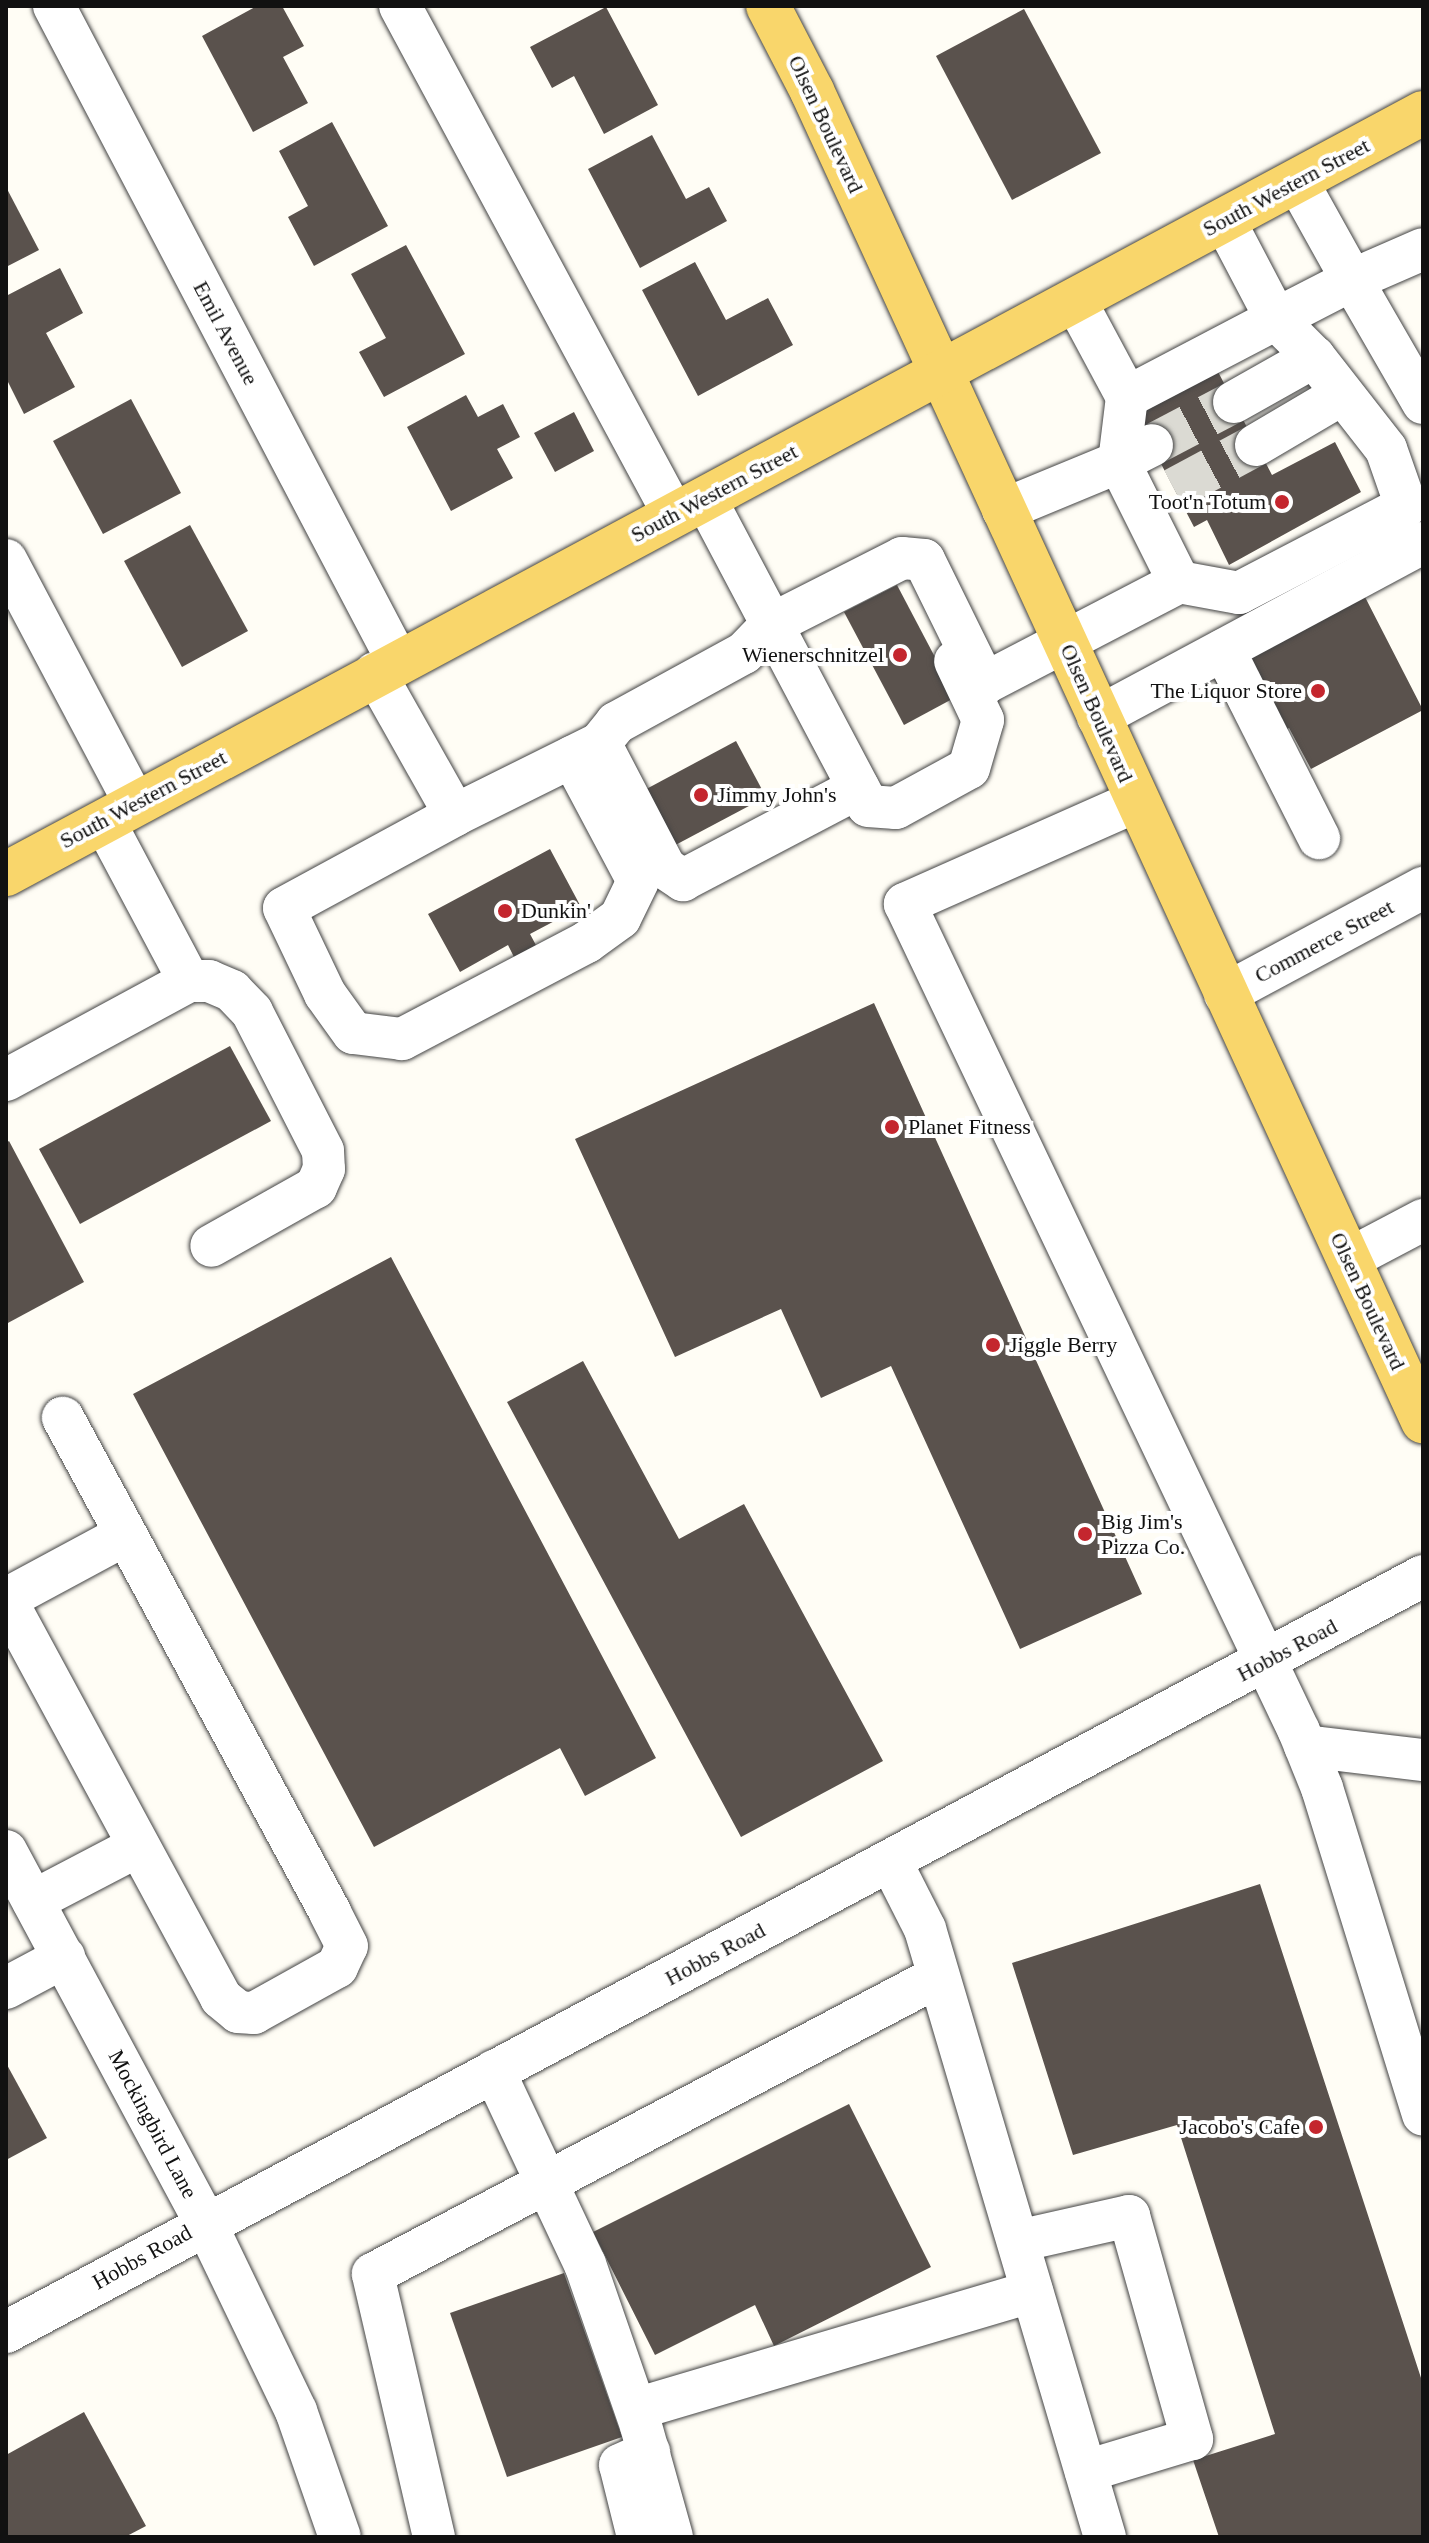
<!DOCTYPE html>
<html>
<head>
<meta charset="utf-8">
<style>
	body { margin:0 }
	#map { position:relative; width:1429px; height:2543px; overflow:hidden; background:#fffdf5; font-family:Georgia,serif }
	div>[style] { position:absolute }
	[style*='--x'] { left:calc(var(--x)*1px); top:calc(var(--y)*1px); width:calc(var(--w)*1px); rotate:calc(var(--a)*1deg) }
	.building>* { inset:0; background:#5a524d }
	.minor-tunnel>* { height:42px; margin-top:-21px; transform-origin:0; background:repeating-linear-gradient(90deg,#dbdad3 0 42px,transparent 0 63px) }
	.roads { filter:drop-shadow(0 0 2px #444) drop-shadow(0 0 2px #444) }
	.minor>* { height:42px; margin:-21px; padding:0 21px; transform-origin:21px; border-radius:21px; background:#fff }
	.major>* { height:44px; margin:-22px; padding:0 22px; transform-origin:22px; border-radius:22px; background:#f9d66b }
	.dots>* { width:22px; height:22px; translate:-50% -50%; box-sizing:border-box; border:4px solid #fff; border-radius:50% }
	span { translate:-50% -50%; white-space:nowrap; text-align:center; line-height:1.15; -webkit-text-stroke:8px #fff; paint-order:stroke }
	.street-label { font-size:22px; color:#111 }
	.poi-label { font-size:22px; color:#111 }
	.right { translate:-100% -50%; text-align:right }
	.left { translate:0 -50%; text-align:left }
	.frame { position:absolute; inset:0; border:8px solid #111; pointer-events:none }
</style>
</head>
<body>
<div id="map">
	<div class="building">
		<div style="clip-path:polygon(257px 6px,282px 6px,304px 46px,283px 57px,308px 103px,253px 132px,202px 36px)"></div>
		<div style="clip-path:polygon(606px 7px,658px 105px,604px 134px,574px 76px,552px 88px,530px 47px)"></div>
		<div style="clip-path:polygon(1024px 9px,1101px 153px,1012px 200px,936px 56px)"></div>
		<div style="clip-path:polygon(332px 122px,388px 226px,314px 266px,288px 217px,308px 206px,279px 151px)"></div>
		<div style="clip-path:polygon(652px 135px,686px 199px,709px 187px,727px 221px,640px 268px,588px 169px)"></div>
		<div style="clip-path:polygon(6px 187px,39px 250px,6px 267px)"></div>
		<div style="clip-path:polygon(406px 245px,465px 354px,384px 397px,359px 352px,386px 338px,351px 274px)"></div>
		<div style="clip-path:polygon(695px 262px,726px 320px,768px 298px,793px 345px,698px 396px,642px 290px)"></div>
		<div style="clip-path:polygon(60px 268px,83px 313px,46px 333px,75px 387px,24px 414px,6px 378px,6px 296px)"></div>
		<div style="clip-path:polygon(1215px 366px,1272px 475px,1335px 442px,1361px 492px,1229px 565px,1207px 520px,1194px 527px,1133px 410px)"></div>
		<div style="clip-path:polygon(466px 395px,478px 417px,503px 404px,520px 437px,497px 449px,513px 478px,451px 511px,407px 427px)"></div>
		<div style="clip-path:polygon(131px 399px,181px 493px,103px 534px,53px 441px)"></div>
		<div style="clip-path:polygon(574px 412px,594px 451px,555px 472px,534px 433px)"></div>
		<div style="clip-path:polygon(190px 525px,248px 631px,182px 667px,124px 561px)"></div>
		<div style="clip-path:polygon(897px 585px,956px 697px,904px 725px,844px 612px)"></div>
		<div style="clip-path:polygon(1365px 597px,1423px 710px,1311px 769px,1289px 728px,1251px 748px,1213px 677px)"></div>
		<div style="clip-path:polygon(736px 741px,766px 797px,666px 850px,637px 794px)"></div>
		<div style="clip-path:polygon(550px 849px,581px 907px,530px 934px,537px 947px,515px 959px,508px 945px,460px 972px,428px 914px)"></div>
		<div style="clip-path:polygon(874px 1003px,1142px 1594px,1020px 1649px,891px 1366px,821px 1398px,781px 1309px,675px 1357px,575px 1139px)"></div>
		<div style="clip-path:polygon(230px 1046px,271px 1121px,80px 1224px,39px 1149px)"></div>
		<div style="clip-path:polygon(9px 1141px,84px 1282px,6px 1324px,6px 1143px)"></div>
		<div style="clip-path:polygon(391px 1257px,656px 1758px,585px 1796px,560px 1748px,374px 1847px,133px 1394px)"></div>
		<div style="clip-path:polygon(583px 1361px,679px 1539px,744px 1504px,883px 1761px,741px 1837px,507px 1402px)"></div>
		<div style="clip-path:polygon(1260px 1884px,1423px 2384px,1423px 2537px,1219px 2537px,1193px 2460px,1275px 2434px,1177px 2125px,1073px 2155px,1012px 1963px)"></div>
		<div style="clip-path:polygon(6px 2063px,47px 2138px,6px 2160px)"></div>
		<div style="clip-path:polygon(849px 2104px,931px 2267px,774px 2346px,755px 2305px,655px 2355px,593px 2232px)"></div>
		<div style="clip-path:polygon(564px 2273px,622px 2437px,507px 2477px,450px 2313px)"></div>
		<div style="clip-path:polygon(84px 2412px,146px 2526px,125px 2537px,6px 2537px,6px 2455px)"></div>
	</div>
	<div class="minor-tunnel">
		<div style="--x:1152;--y:445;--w:93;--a:-27.7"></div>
		<div style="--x:1174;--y:489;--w:93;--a:-28.2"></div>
	</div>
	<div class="roads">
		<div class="minor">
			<div style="--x:54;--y:6;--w:738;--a:62.32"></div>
			<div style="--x:400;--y:6;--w:578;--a:61.71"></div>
			<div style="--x:1297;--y:181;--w:113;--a:60.9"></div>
			<div style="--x:1352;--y:280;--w:77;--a:-23.6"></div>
			<div style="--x:1075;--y:300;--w:110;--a:61.8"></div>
			<div style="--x:1234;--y:402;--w:92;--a:-29.4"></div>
			<div style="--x:1256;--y:445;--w:99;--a:-30.5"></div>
			<div style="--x:705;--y:498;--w:348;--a:62.1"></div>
			<div style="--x:868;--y:806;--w:28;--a:4"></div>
			<div style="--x:896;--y:808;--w:83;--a:-28.7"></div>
			<div style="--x:969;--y:768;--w:50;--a:-73.7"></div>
			<div style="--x:983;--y:720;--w:65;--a:-115.4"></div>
			<div style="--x:1003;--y:510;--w:126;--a:-22.5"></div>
			<div style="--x:1119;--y:462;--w:65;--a:-83"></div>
			<div style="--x:1127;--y:397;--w:168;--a:-27.6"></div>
			<div style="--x:1276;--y:319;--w:112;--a:-117.7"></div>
			<div style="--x:6;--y:560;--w:276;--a:62.1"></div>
			<div style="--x:1179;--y:582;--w:61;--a:10.4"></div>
			<div style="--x:1239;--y:593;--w:188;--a:-27.5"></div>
			<div style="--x:1406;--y:506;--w:60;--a:-109.3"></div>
			<div style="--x:1386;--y:449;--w:117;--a:-128"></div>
			<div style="--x:1314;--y:357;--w:54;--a:-135"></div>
			<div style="--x:1276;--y:319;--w:85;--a:-27.2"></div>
			<div style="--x:1352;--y:280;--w:142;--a:60"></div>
			<div style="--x:1224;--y:650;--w:211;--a:63.2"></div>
			<div style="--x:375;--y:673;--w:163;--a:60.6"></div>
			<div style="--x:970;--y:691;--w:236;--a:-27.5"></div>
			<div style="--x:1179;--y:582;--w:134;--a:-116.6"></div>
			<div style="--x:1119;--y:462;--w:37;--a:-27"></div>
			<div style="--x:1098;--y:717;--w:369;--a:-28.2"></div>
			<div style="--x:600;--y:743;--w:141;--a:62.5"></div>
			<div style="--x:665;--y:868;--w:22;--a:34"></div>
			<div style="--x:683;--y:880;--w:198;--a:-27.7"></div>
			<div style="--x:572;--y:757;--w:140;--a:62"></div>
			<div style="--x:638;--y:881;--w:41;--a:115.9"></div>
			<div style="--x:620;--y:918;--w:41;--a:144"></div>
			<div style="--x:587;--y:942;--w:209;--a:152.3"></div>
			<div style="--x:402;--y:1039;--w:49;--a:-173"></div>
			<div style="--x:353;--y:1033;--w:48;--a:-125.7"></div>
			<div style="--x:325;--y:994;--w:95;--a:-115.5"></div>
			<div style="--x:284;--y:908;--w:195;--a:-28.5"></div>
			<div style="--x:455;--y:815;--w:162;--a:-26.4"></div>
			<div style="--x:600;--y:743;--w:26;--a:-51"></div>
			<div style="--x:616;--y:723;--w:146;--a:-28.7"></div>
			<div style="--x:744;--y:653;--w:40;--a:-46"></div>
			<div style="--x:772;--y:624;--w:146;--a:-26.9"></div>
			<div style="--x:902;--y:558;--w:22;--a:5"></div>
			<div style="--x:924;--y:560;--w:138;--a:63.8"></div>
			<div style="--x:1137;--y:801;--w:254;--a:156.1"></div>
			<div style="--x:905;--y:904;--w:916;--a:64.53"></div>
			<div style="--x:1299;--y:1731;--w:61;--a:68"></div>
			<div style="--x:1322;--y:1788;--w:342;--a:72.8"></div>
			<div style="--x:189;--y:981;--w:20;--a:0"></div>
			<div style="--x:209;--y:981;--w:25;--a:23"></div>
			<div style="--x:232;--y:991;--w:29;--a:46"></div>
			<div style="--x:252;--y:1012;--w:156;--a:62.9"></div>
			<div style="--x:323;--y:1151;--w:18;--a:87"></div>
			<div style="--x:324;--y:1169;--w:20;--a:114"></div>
			<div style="--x:316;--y:1187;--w:120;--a:150.7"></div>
			<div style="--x:1225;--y:994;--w:225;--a:-28.2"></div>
			<div style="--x:6;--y:1080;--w:208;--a:-28.4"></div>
			<div style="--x:189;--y:981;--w:181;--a:-118"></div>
			<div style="--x:1349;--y:1259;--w:84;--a:-27.8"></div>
			<div style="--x:6;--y:1599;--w:135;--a:-28.3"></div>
			<div style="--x:6;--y:1600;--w:452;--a:61.6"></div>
			<div style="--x:221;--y:1998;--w:22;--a:39"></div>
			<div style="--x:238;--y:2012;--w:16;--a:4"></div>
			<div style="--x:254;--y:2013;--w:95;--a:-29"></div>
			<div style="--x:337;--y:1967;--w:23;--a:-65"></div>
			<div style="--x:347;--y:1946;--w:38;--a:-117"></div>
			<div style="--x:330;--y:1912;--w:562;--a:-118.39"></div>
			<div style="--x:1305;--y:1746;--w:119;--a:6.8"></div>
			<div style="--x:6;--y:1851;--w:421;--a:61.8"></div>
			<div style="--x:205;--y:2222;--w:210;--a:64.3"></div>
			<div style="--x:296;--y:2411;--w:133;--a:70.8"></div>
			<div style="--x:891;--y:1862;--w:75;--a:63.1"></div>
			<div style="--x:925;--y:1929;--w:634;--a:73.51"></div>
			<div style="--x:33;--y:1901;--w:119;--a:-27.6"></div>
			<div style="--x:6;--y:1988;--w:66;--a:-28.1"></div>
			<div style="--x:494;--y:2071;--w:213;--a:64.8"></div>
			<div style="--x:585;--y:2264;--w:171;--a:70.9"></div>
			<div style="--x:641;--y:2426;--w:115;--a:74.4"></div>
			<div style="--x:1018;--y:2241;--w:114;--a:-12.7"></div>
			<div style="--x:1129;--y:2216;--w:232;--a:74.2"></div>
			<div style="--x:1192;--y:2439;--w:111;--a:163.2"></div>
			<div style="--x:6;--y:2332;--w:1606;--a:-28.08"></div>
			<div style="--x:636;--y:2409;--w:413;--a:-16.5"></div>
			<div style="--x:434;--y:2537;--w:270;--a:-103.1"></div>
			<div style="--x:373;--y:2274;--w:637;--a:-27.77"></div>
			<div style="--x:638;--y:2537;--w:74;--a:-104"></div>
			<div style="--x:620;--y:2465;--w:32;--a:-24"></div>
		</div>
		<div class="major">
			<div style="--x:768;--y:6;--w:96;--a:62.6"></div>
			<div style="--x:812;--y:91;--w:1464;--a:65.33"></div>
			<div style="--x:6;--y:874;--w:1608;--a:-28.24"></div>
		</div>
	</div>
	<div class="dots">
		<div style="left:1282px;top:502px;background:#c4262e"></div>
		<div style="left:900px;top:655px;background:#c4262e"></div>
		<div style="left:1318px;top:691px;background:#c4262e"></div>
		<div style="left:701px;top:795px;background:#c4262e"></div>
		<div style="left:505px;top:911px;background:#c4262e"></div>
		<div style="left:892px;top:1127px;background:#c4262e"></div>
		<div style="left:993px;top:1345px;background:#c4262e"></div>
		<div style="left:1085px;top:1534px;background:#c4262e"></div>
		<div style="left:1316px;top:2127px;background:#c4262e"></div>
	</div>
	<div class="street-label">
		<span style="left:826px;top:124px;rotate:65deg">Olsen Boulevard</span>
		<span style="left:1286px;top:187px;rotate:-28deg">South Western Street</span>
		<span style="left:226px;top:333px;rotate:62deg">Emil Avenue</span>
		<span style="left:714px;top:493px;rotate:-28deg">South Western Street</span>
		<span style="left:1097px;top:713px;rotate:66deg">Olsen Boulevard</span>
		<span style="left:143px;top:799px;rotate:-28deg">South Western Street</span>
		<span style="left:1324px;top:941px;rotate:-28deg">Commerce Street</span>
		<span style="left:1368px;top:1301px;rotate:65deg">Olsen Boulevard</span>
		<span style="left:1287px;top:1650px;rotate:-28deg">Hobbs Road</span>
		<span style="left:715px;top:1954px;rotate:-28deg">Hobbs Road</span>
		<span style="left:153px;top:2124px;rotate:62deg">Mockingbird Lane</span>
		<span style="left:142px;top:2257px;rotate:-29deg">Hobbs Road</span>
	</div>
	<div class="poi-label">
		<span class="right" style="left:1266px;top:502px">Toot'n Totum</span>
		<span class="right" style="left:884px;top:655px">Wienerschnitzel</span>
		<span class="right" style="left:1302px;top:691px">The Liquor Store</span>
		<span class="left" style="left:717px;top:795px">Jimmy John's</span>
		<span class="left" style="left:521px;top:911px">Dunkin'</span>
		<span class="left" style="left:908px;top:1127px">Planet Fitness</span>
		<span class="left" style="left:1009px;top:1345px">Jiggle Berry</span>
		<span class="left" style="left:1101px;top:1534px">Big Jim's<br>Pizza Co.</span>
		<span class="right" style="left:1300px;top:2127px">Jacobo's Cafe</span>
	</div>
	<div class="frame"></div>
</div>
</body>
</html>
